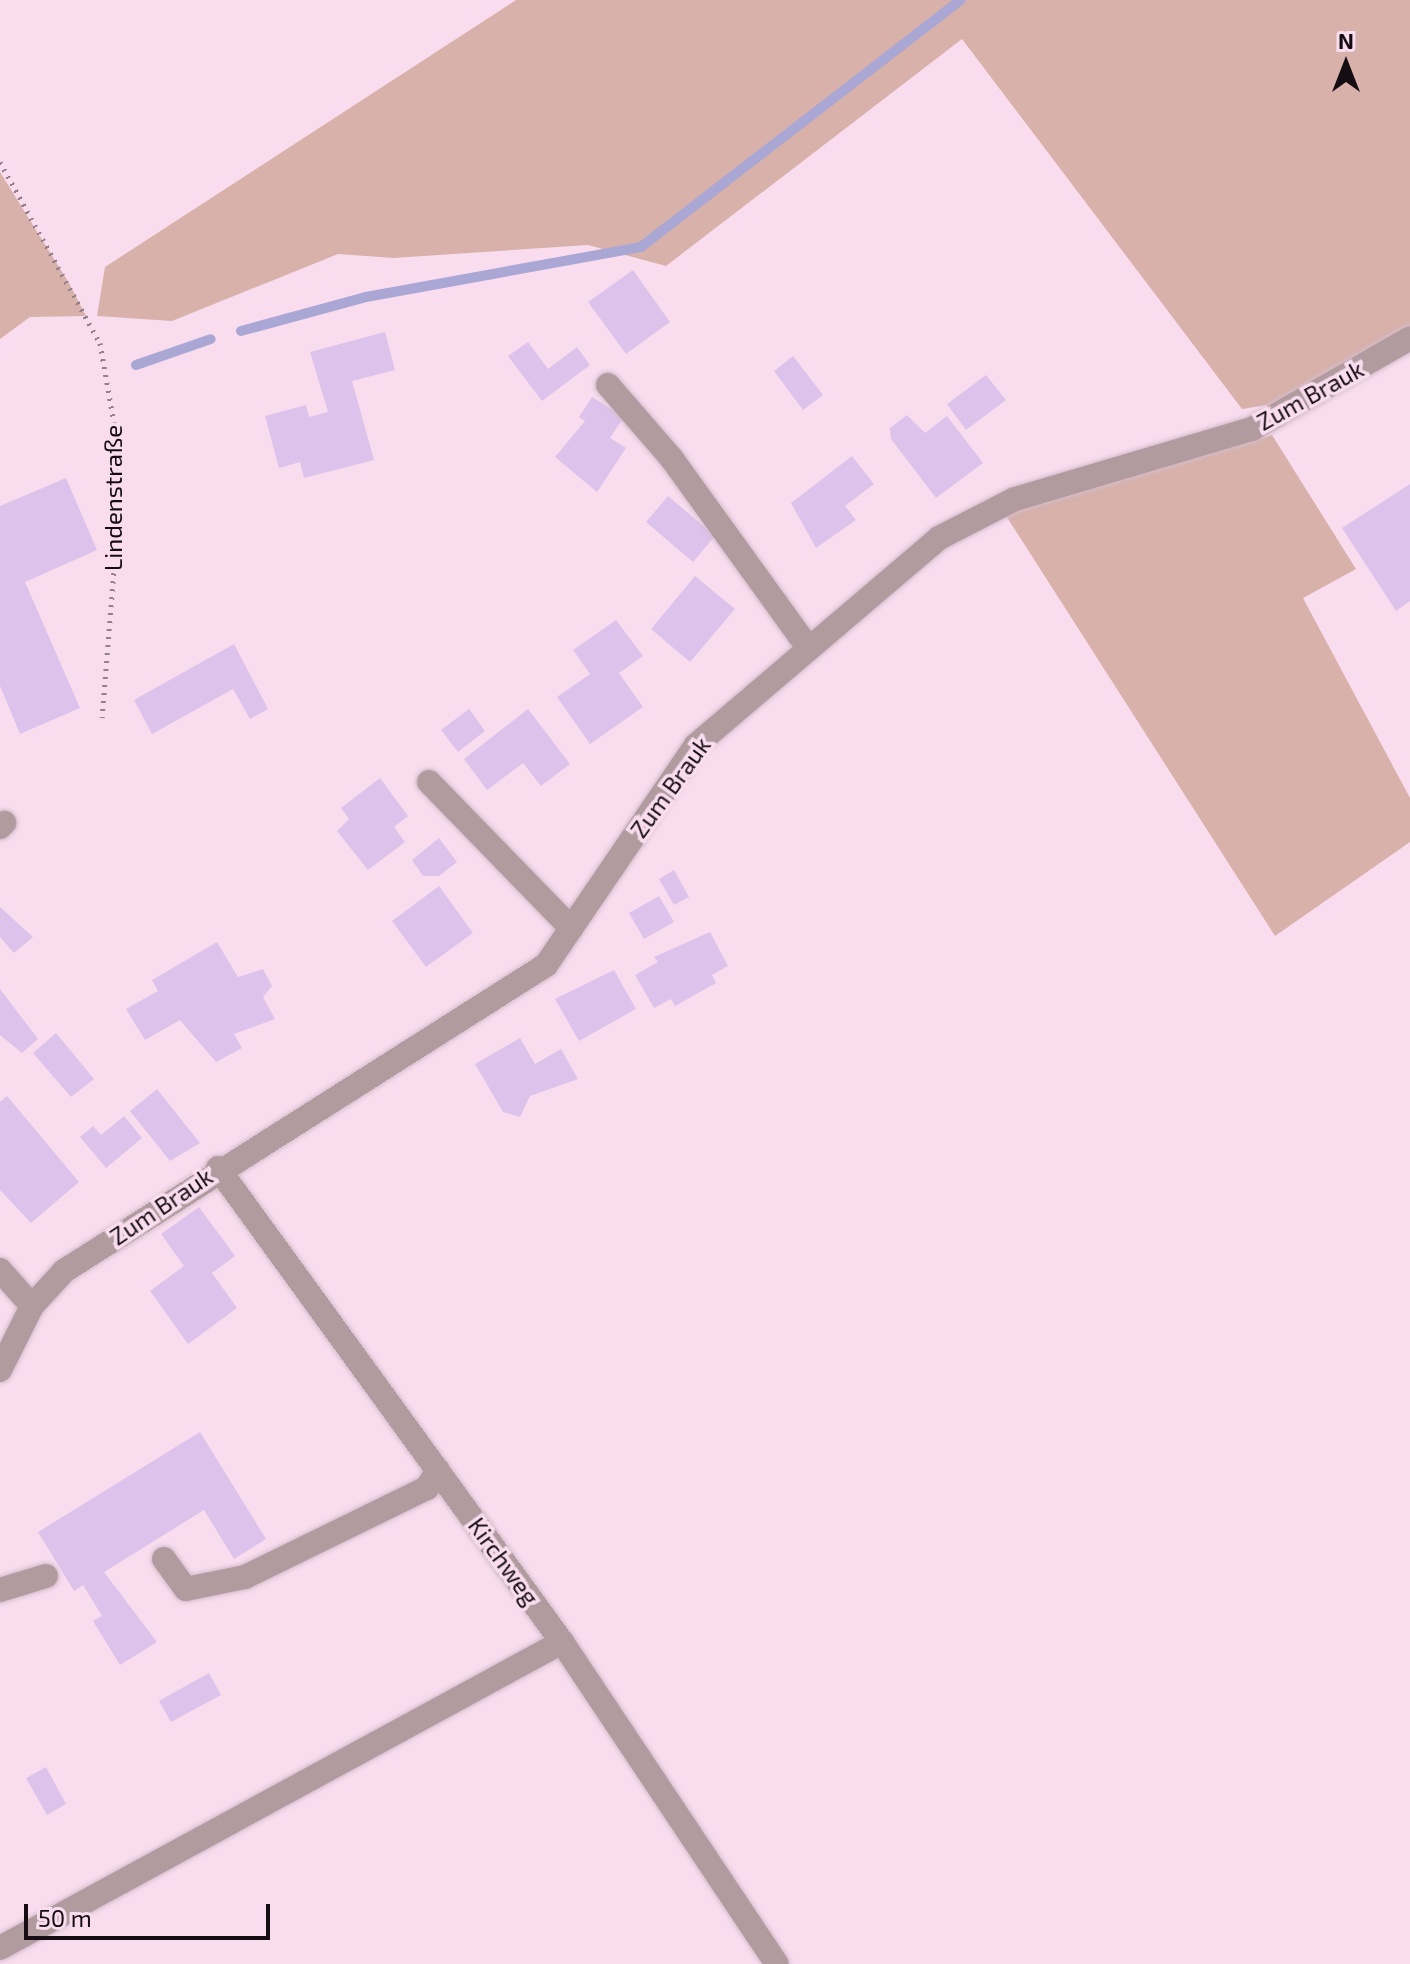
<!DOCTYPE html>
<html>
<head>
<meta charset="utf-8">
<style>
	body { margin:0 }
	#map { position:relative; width:1410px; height:1964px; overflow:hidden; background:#f9ddef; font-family:"Exo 2",sans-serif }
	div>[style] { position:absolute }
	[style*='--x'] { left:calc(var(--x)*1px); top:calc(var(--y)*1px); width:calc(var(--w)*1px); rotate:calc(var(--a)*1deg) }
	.green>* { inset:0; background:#d7b1aa }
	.stream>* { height:10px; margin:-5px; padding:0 5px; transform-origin:5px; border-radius:5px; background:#aba7d4 }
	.building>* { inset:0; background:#ddc2eb }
	.path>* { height:5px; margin-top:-2.5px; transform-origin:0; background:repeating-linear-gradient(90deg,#94808d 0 2px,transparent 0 8px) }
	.roads { filter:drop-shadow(0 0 2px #d5bccc) drop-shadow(0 0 2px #d5bccc) }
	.minor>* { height:24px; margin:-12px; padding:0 12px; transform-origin:12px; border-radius:12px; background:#b29b9f }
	span { translate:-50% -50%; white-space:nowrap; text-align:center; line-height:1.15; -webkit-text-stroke:7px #f9ddef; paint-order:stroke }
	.street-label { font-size:24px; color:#160d13 }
	.north { position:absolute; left:1306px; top:24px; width:80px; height:80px; -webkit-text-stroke:6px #f9ddef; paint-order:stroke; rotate:0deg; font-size:22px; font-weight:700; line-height:32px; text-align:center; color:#160d13 }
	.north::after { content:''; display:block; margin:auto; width:28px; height:36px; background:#160d13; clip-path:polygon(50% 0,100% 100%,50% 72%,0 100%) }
	.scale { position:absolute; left:24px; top:1904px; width:246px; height:36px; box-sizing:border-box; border:4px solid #160d13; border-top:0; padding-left:10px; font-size:24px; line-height:28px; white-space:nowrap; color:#160d13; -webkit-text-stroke:6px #f9ddef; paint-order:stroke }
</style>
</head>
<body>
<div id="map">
	<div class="green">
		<div style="clip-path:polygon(516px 0,1410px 0,1410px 326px,1274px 404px,1242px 409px,962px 39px,666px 266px,588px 245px,394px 258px,338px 254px,172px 321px,97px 316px,105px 267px)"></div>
		<div style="clip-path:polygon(0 172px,69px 283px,86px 316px,30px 317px,0 339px)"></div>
		<div style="clip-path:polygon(1272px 435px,1356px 569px,1303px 598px,1410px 798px,1410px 842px,1275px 936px,1003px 511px)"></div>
	</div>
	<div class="stream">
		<div style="--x:241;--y:331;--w:130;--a:-15.2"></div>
		<div style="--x:366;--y:297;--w:280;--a:-10.3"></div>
		<div style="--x:641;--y:247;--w:404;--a:-37.7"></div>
		<div style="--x:136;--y:365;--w:79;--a:-19.1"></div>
	</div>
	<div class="building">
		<div style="clip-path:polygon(633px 270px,670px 322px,626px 354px,588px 302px)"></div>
		<div style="clip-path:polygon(385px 332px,395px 370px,352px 381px,374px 460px,304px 478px,300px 462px,279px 468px,265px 416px,306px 405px,309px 417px,328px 412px,310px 352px)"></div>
		<div style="clip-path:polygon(528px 342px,548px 369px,577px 347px,590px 365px,542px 401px,508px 356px)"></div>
		<div style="clip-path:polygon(793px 356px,823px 395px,803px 410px,774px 371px)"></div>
		<div style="clip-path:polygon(986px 375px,1006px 400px,966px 430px,947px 404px)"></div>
		<div style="clip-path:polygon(592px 397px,624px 417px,610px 438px,626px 448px,597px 492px,555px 457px,585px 421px,579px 417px)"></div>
		<div style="clip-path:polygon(907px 415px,925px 433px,947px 416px,983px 463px,936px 498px,891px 439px,890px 428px)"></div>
		<div style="clip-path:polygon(852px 456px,874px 484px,845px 506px,856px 520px,816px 548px,791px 503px)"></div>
		<div style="clip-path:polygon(66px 478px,97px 550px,25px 582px,80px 708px,20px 734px,0 686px,0 506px)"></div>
		<div style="clip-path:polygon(1410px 484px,1410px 601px,1396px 611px,1342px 528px)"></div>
		<div style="clip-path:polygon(668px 496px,715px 536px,693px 562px,646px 522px)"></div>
		<div style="clip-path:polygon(695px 576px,735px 609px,690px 662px,651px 629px)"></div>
		<div style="clip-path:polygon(616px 620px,643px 656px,619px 673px,643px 707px,590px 744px,557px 697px,590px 674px,573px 650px)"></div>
		<div style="clip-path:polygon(234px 644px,268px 709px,250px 719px,233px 689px,152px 734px,134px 700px)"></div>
		<div style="clip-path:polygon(469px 709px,485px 731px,458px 752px,441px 730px)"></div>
		<div style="clip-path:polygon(528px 709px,570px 764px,541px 786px,523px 763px,487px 790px,464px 759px)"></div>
		<div style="clip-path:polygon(380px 778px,408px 816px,394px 827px,405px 842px,368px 870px,337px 831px,349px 819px,341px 808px)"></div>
		<div style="clip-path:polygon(439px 838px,457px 862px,439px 876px,423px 876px,412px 860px)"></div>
		<div style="clip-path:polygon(674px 870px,689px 897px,674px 905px,659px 879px)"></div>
		<div style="clip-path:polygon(439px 886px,473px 933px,426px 967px,392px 921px)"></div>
		<div style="clip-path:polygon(659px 896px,674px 922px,644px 939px,629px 913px)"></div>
		<div style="clip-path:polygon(0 907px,33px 937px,14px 953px,0 937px)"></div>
		<div style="clip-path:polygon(710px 932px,728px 966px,712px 975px,716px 983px,675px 1006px,671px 999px,654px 1008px,635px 975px,658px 962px,654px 957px)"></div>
		<div style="clip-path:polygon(217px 942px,238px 977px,263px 969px,272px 986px,263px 997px,275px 1019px,234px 1034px,242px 1048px,216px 1062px,180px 1020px,145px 1040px,126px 1009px,158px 991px,152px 980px)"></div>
		<div style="clip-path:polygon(614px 970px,636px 1009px,579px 1041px,555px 999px)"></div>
		<div style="clip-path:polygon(0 989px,38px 1039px,22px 1053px,0 1035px)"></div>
		<div style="clip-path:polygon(56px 1033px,94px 1079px,71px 1097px,33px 1053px)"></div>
		<div style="clip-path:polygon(520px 1038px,535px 1064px,561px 1049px,578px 1079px,530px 1096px,520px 1117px,503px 1112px,475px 1064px)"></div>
		<div style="clip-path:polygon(157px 1089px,200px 1143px,170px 1161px,130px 1111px)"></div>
		<div style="clip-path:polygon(7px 1096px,79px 1182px,31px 1223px,0 1190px,0 1102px)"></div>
		<div style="clip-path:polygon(124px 1116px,142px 1138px,106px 1168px,80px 1137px,93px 1126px,101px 1135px)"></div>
		<div style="clip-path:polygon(199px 1207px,235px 1256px,212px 1273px,237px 1308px,188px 1344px,150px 1291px,184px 1266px,161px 1234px)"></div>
		<div style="clip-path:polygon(200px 1432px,266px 1539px,234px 1559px,204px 1510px,104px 1572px,157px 1642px,120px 1665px,93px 1621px,102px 1616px,83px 1585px,74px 1591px,38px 1532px)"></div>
		<div style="clip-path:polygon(209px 1673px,221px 1695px,171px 1722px,159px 1701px)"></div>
		<div style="clip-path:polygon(46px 1767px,66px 1804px,47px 1815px,26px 1778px)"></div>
	</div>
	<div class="path">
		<div style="--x:0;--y:162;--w:207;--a:61.1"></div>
		<div style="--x:100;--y:343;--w:93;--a:80.1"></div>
		<div style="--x:116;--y:435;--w:122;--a:90.5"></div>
		<div style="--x:115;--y:557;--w:161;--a:94.6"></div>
	</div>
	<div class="roads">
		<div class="minor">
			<div style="--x:608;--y:385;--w:98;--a:49.1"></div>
			<div style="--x:672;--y:459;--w:231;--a:54.2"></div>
			<div style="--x:429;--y:782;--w:204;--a:45.8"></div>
			<div style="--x:0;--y:827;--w:6;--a:-45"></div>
			<div style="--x:218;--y:1168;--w:586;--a:54.03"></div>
			<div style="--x:562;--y:1642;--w:387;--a:56.3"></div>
			<div style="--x:0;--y:1270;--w:48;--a:48.4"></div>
			<div style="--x:0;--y:1370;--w:72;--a:-63.4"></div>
			<div style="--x:32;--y:1306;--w:47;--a:-47.6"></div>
			<div style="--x:64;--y:1271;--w:571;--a:-32.41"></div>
			<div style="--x:546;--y:965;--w:266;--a:-55.7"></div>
			<div style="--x:696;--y:745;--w:319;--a:-40.4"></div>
			<div style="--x:939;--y:538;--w:85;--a:-27.2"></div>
			<div style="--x:1015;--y:499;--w:247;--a:-16.5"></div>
			<div style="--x:1252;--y:429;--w:182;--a:-29.9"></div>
			<div style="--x:164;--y:1559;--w:37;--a:54"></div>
			<div style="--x:186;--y:1589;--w:60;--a:-11.5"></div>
			<div style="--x:245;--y:1577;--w:203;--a:-26.1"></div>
			<div style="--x:427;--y:1488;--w:21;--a:-59"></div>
			<div style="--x:0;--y:1590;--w:48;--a:-16.9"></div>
			<div style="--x:0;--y:1948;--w:640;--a:-28.57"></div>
		</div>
	</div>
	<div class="street-label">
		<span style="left:1310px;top:395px;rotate:-29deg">Zum Brauk</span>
		<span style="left:113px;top:498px;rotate:-90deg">Lindenstraße</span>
		<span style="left:670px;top:787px;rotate:-54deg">Zum Brauk</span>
		<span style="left:161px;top:1206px;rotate:-34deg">Zum Brauk</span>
		<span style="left:504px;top:1561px;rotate:54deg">Kirchweg</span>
	</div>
	<div class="north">N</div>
	<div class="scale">50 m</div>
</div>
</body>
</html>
